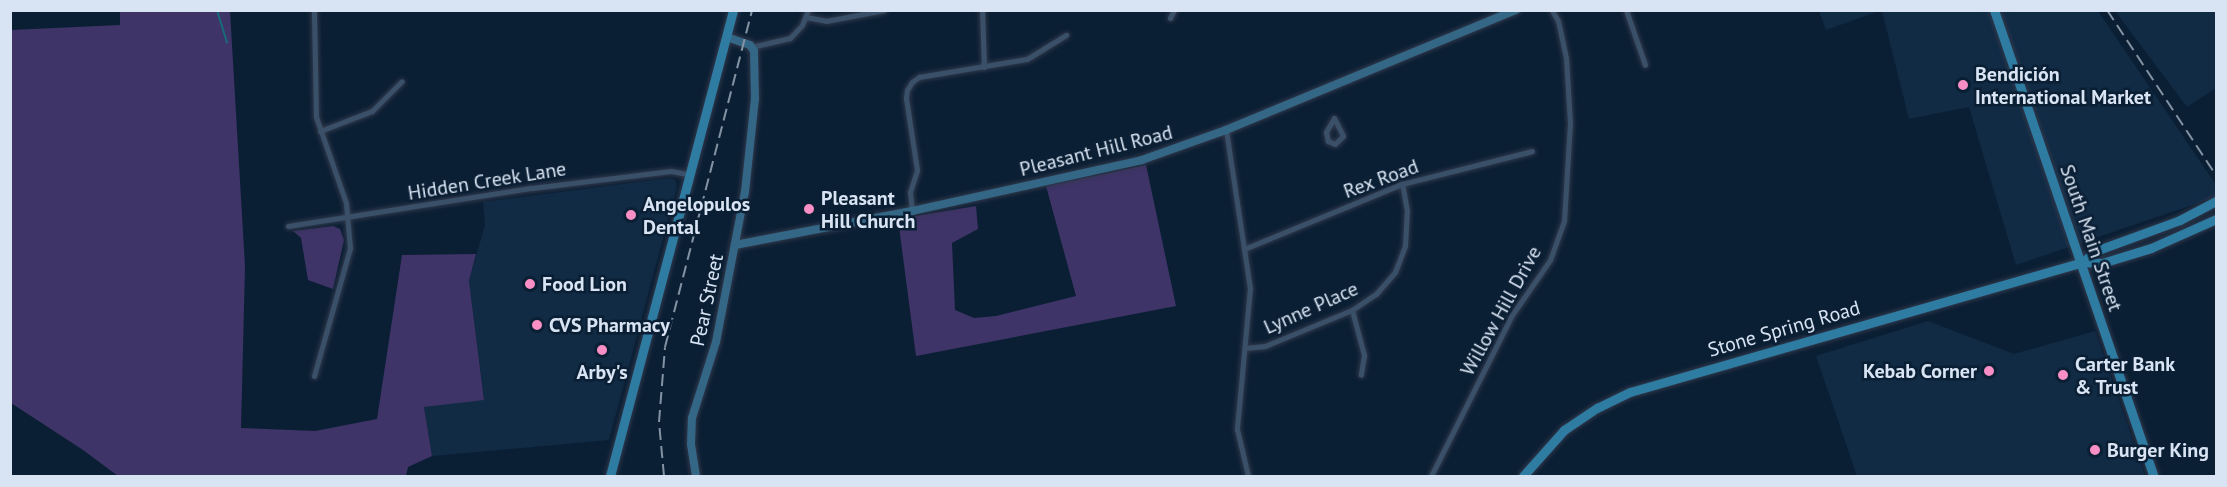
<!DOCTYPE html>
<html>
<head>
<meta charset="utf-8">
<style>
	body { margin:0 }
	#map { position:relative; width:2227px; height:487px; overflow:hidden; background:#0b1f34; font-family:"PT Sans",sans-serif }
	div>[style] { position:absolute }
	[style*='--x'] { left:calc(var(--x)*1px); top:calc(var(--y)*1px); width:calc(var(--w)*1px); rotate:calc(var(--a)*1deg) }
	.built>* { inset:0; background:#112b45 }
	.green>* { inset:0; background:#3e3467 }
	.stream>* { height:2px; margin:-1px; padding:0 1px; transform-origin:1px; border-radius:1px; background:#176c7a }
	.roads { filter:drop-shadow(0 0 2px #30384b) drop-shadow(0 0 2px #30384b) }
	.street>* { height:5px; margin:-2.5px; padding:0 2.5px; transform-origin:2.5px; border-radius:2.5px; background:#3a5068 }
	.secondary>* { height:8px; margin:-4px; padding:0 4px; transform-origin:4px; border-radius:4px; background:#346685 }
	.primary>* { height:9px; margin:-4.5px; padding:0 4.5px; transform-origin:4.5px; border-radius:4.5px; background:#2e7ca2 }
	.rail>* { height:2px; margin-top:-1px; transform-origin:0; background:repeating-linear-gradient(90deg,#8393a4 0 12px,transparent 0 18px) }
	.dots>* { width:16px; height:16px; translate:-50% -50%; box-sizing:border-box; border:3px solid #0b1f34; border-radius:50% }
	span { translate:-50% -50%; white-space:nowrap; text-align:center; line-height:1.15; -webkit-text-stroke:5px #0b1f34; paint-order:stroke }
	.poi-label { font-size:20px; color:#d8e4f3; font-weight:700 }
	.left { translate:0 -50%; text-align:left }
	.right { translate:-100% -50%; text-align:right }
	.street-label { font-size:20px; color:#d8e4f3 }
	.frame { position:absolute; inset:0; border:12px solid #d8e4f3; pointer-events:none }
</style>
</head>
<body>
<div id="map">
	<div class="built">
		<div style="clip-path:polygon(1819px 11px,1879px 11px,1826px 30px)"></div>
		<div style="clip-path:polygon(1882px 11px,2098px 11px,2216px 185px,2216px 197px,2016px 265px,1969px 107px,1909px 119px)"></div>
		<div style="clip-path:polygon(2115px 11px,2216px 11px,2216px 88px,2187px 107px)"></div>
		<div style="clip-path:polygon(670px 178px,675px 180px,677px 186px,609px 440px,432px 456px,424px 407px,484px 399px,469px 281px,485px 225px,483px 202px)"></div>
		<div style="clip-path:polygon(1928px 321px,2014px 354px,2095px 331px,2145px 476px,1857px 476px,1816px 356px)"></div>
	</div>
	<div class="green">
		<div style="clip-path:polygon(120px 11px,230px 11px,245px 266px,241px 428px,315px 431px,377px 419px,402px 255px,476px 254px,469px 281px,484px 400px,424px 407px,432px 456px,408px 467px,406px 476px,118px 476px,83px 450px,11px 403px,11px 30px,120px 25px)"></div>
		<div style="clip-path:polygon(1146px 165px,1176px 306px,916px 356px,898px 219px,976px 206px,978px 229px,952px 243px,955px 310px,974px 318px,996px 316px,1076px 296px,1046px 186px)"></div>
		<div style="clip-path:polygon(333px 226px,340px 229px,344px 240px,333px 289px,308px 280px,301px 238px,293px 231px)"></div>
	</div>
	<div class="stream">
		<div style="--x:217;--y:10;--w:34;--a:73"></div>
	</div>
	<div class="roads">
		<div class="street">
			<div style="--x:982;--y:10;--w:57;--a:88"></div>
			<div style="--x:1626;--y:10;--w:58;--a:70.9"></div>
			<div style="--x:806;--y:17;--w:20;--a:11"></div>
			<div style="--x:826;--y:21;--w:59;--a:-10.7"></div>
			<div style="--x:1170;--y:18;--w:9;--a:-63"></div>
			<div style="--x:751;--y:47;--w:40;--a:-13"></div>
			<div style="--x:790;--y:38;--w:18;--a:-47"></div>
			<div style="--x:802;--y:25;--w:16;--a:-68"></div>
			<div style="--x:1334;--y:118;--w:20;--a:63"></div>
			<div style="--x:1343;--y:136;--w:11;--a:135"></div>
			<div style="--x:1335;--y:144;--w:8;--a:-157"></div>
			<div style="--x:1328;--y:141;--w:9;--a:-103"></div>
			<div style="--x:1326;--y:132;--w:16;--a:-60"></div>
			<div style="--x:1226;--y:130;--w:160;--a:81.4"></div>
			<div style="--x:1250;--y:288;--w:142;--a:95.3"></div>
			<div style="--x:1237;--y:429;--w:48;--a:76.8"></div>
			<div style="--x:320;--y:131;--w:56;--a:-21"></div>
			<div style="--x:372;--y:111;--w:42;--a:-45"></div>
			<div style="--x:912;--y:211;--w:19;--a:-96"></div>
			<div style="--x:910;--y:192;--w:23;--a:-72"></div>
			<div style="--x:917;--y:170;--w:73;--a:-98.7"></div>
			<div style="--x:906;--y:98;--w:8;--a:-83"></div>
			<div style="--x:907;--y:90;--w:9;--a:-58"></div>
			<div style="--x:912;--y:82;--w:9;--a:-36"></div>
			<div style="--x:919;--y:77;--w:109;--a:-9.5"></div>
			<div style="--x:1027;--y:59;--w:46;--a:-31.6"></div>
			<div style="--x:288;--y:226;--w:247;--a:-8.9"></div>
			<div style="--x:532;--y:188;--w:140;--a:-7"></div>
			<div style="--x:671;--y:171;--w:20;--a:11"></div>
			<div style="--x:1244;--y:249;--w:171;--a:-22.4"></div>
			<div style="--x:1402;--y:184;--w:134;--a:-14.2"></div>
			<div style="--x:1352;--y:310;--w:47;--a:75.1"></div>
			<div style="--x:1364;--y:355;--w:20;--a:99"></div>
			<div style="--x:1245;--y:348;--w:20;--a:-6"></div>
			<div style="--x:1265;--y:346;--w:94;--a:-22.5"></div>
			<div style="--x:1352;--y:310;--w:29;--a:-34"></div>
			<div style="--x:1376;--y:294;--w:29;--a:-49"></div>
			<div style="--x:1395;--y:272;--w:28;--a:-69"></div>
			<div style="--x:1405;--y:246;--w:35;--a:-87"></div>
			<div style="--x:1407;--y:211;--w:27;--a:-100"></div>
			<div style="--x:314;--y:376;--w:133;--a:-74.3"></div>
			<div style="--x:350;--y:248;--w:45;--a:-95.1"></div>
			<div style="--x:346;--y:203;--w:91;--a:-109.2"></div>
			<div style="--x:316;--y:117;--w:107;--a:-91.1"></div>
			<div style="--x:1431;--y:476;--w:180;--a:-63.3"></div>
			<div style="--x:1512;--y:315;--w:67;--a:-55.4"></div>
			<div style="--x:1550;--y:260;--w:41;--a:-70.3"></div>
			<div style="--x:1564;--y:221;--w:98;--a:-86.5"></div>
			<div style="--x:1570;--y:123;--w:65;--a:-93.5"></div>
			<div style="--x:1566;--y:58;--w:38;--a:-102"></div>
			<div style="--x:1558;--y:21;--w:13;--a:-119"></div>
		</div>
		<div class="secondary">
			<div style="--x:735;--y:245;--w:180;--a:-10.9"></div>
			<div style="--x:912;--y:211;--w:236;--a:-12.5"></div>
			<div style="--x:1142;--y:160;--w:89;--a:-19.7"></div>
			<div style="--x:1226;--y:130;--w:314;--a:-22.5"></div>
			<div style="--x:696;--y:476;--w:32;--a:-99"></div>
			<div style="--x:691;--y:444;--w:26;--a:-88"></div>
			<div style="--x:692;--y:418;--w:80;--a:-72.5"></div>
			<div style="--x:716;--y:342;--w:153;--a:-79.1"></div>
			<div style="--x:745;--y:192;--w:94;--a:-83.9"></div>
			<div style="--x:755;--y:99;--w:48;--a:-91.2"></div>
			<div style="--x:754;--y:51;--w:7;--a:-124"></div>
			<div style="--x:750;--y:45;--w:24;--a:-161"></div>
		</div>
		<div class="primary">
			<div style="--x:1994;--y:10;--w:493;--a:71.1"></div>
			<div style="--x:2082;--y:262;--w:20;--a:-37"></div>
			<div style="--x:2098;--y:250;--w:87;--a:-20.1"></div>
			<div style="--x:2180;--y:220;--w:41;--a:-27.8"></div>
			<div style="--x:610;--y:476;--w:482;--a:-75.2"></div>
			<div style="--x:1523;--y:476;--w:62;--a:-48.3"></div>
			<div style="--x:1564;--y:430;--w:40;--a:-34"></div>
			<div style="--x:1597;--y:408;--w:37;--a:-26"></div>
			<div style="--x:1630;--y:392;--w:470;--a:-16"></div>
			<div style="--x:2082;--y:262;--w:20;--a:3"></div>
			<div style="--x:2102;--y:263;--w:51;--a:-17"></div>
			<div style="--x:2151;--y:248;--w:71;--a:-24"></div>
		</div>
	</div>
	<div class="rail">
		<div style="--x:2107;--y:10;--w:198;--a:56.6"></div>
		<div style="--x:664;--y:476;--w:54;--a:-95.3"></div>
		<div style="--x:659;--y:422;--w:75;--a:-85.4"></div>
		<div style="--x:665;--y:347;--w:348;--a:-75.5"></div>
	</div>
	<div class="dots">
		<div style="left:1963px;top:85px;background:#fa8fc6"></div>
		<div style="left:809px;top:209px;background:#fa8fc6"></div>
		<div style="left:631px;top:215px;background:#fa8fc6"></div>
		<div style="left:530px;top:284px;background:#fa8fc6"></div>
		<div style="left:537px;top:325px;background:#fa8fc6"></div>
		<div style="left:602px;top:350px;background:#fa8fc6"></div>
		<div style="left:1989px;top:371px;background:#fa8fc6"></div>
		<div style="left:2063px;top:375px;background:#fa8fc6"></div>
		<div style="left:2095px;top:450px;background:#fa8fc6"></div>
	</div>
	<div class="poi-label">
		<span class="left" style="left:1975px;top:86px">Bendición<br>International Market</span>
		<span class="left" style="left:821px;top:210px">Pleasant<br>Hill Church</span>
		<span class="left" style="left:643px;top:216px">Angelopulos<br>Dental</span>
		<span class="left" style="left:542px;top:284px">Food Lion</span>
		<span class="left" style="left:549px;top:325px">CVS Pharmacy</span>
		<span class="left" style="left:2075px;top:376px">Carter Bank<br>&amp; Trust</span>
		<span class="right" style="left:1977px;top:371px">Kebab Corner</span>
		<span style="left:602px;top:372px">Arby's</span>
		<span class="left" style="left:2107px;top:450px">Burger King</span>
	</div>
	<div class="street-label">
		<span style="left:1096px;top:151px;rotate:-14deg">Pleasant Hill Road</span>
		<span style="left:1381px;top:179px;rotate:-20deg">Rex Road</span>
		<span style="left:487px;top:181px;rotate:-9deg">Hidden Creek Lane</span>
		<span style="left:2091px;top:238px;rotate:71deg">South Main Street</span>
		<span style="left:707px;top:300px;rotate:-78deg">Pear Street</span>
		<span style="left:1311px;top:308px;rotate:-24deg">Lynne Place</span>
		<span style="left:1501px;top:311px;rotate:-61deg">Willow Hill Drive</span>
		<span style="left:1784px;top:329px;rotate:-16deg">Stone Spring Road</span>
	</div>
	<div class="frame"></div>
</div>
</body>
</html>
